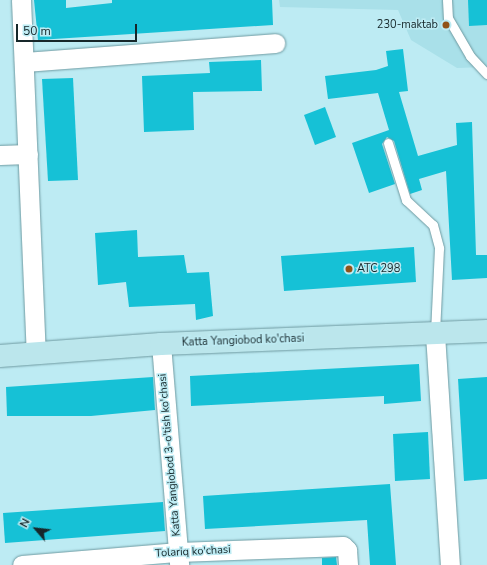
<!DOCTYPE html>
<html>
<head>
<meta charset="utf-8">
<style>
	body { margin:0 }
	#map { position:relative; width:487px; height:565px; overflow:hidden; background:#bdebf3; font-family:"Nunito Sans",sans-serif }
	div>[style] { position:absolute }
	[style*='--x'] { left:calc(var(--x)*1px); top:calc(var(--y)*1px); width:calc(var(--w)*1px); rotate:calc(var(--a)*1deg) }
	.built>* { inset:0; background:#a9e0e9 }
	.building>* { inset:0; background:#16c1d6 }
	.roads { filter:drop-shadow(0 0 1px #6f9aa1) drop-shadow(0 0 1px #6f9aa1) }
	.lane>* { height:9px; margin:-4.5px; padding:0 4.5px; transform-origin:4.5px; border-radius:4.5px; background:#fff }
	.street>* { height:19px; margin:-9.5px; padding:0 9.5px; transform-origin:9.5px; border-radius:9.5px; background:#fff }
	.secondary>* { height:22px; margin:-11px; padding:0 11px; transform-origin:11px; border-radius:11px; background:#bbe6ec }
	.dots>* { width:11px; height:11px; translate:-50% -50%; box-sizing:border-box; border:2px solid #bdebf3; border-radius:50% }
	span { translate:-50% -50%; white-space:nowrap; text-align:center; line-height:1.15; -webkit-text-stroke:3px #bdebf3; paint-order:stroke }
	.poi-label { font-size:11px; color:#16272a }
	.right { translate:-100% -50%; text-align:right }
	.left { translate:0 -50%; text-align:left }
	.street-label { font-size:11px; color:#16272a }
	.north { position:absolute; left:16px; top:509px; width:40px; height:40px; -webkit-text-stroke:3px #bdebf3; paint-order:stroke; rotate:298deg; font-size:11px; font-weight:700; line-height:16px; text-align:center; color:#16272a }
	.north::after { content:''; display:block; margin:auto; width:14px; height:18px; background:#16272a; clip-path:polygon(50% 0,100% 100%,50% 72%,0 100%) }
	.scale { position:absolute; left:16px; top:24px; width:121px; height:18px; box-sizing:border-box; border:2px solid #16272a; border-top:0; padding-left:5px; font-size:12px; line-height:14px; white-space:nowrap; color:#16272a; -webkit-text-stroke:3px #bdebf3; paint-order:stroke }
</style>
</head>
<body>
<div id="map">
	<div class="built">
		<div style="clip-path:polygon(279px 0,487px 0,487px 67px,457px 68px,411px 40px,398px 10px,280px 7px)"></div>
	</div>
	<div class="building">
		<div style="clip-path:polygon(34px 0,66px 0,66px 8px,112px 3px,112px 0,272px 0,273px 25px,38px 40px)"></div>
		<div style="clip-path:polygon(468px 0,487px 0,487px 25px,469px 26px)"></div>
		<div style="clip-path:polygon(403px 49px,408px 91px,399px 92px,418px 156px,457px 145px,456px 123px,472px 122px,476px 255px,487px 255px,487px 278px,452px 280px,446px 171px,419px 179px,422px 190px,410px 194px,394px 141px,387px 137px,382px 144px,395px 184px,369px 193px,352px 143px,389px 130px,378px 93px,328px 99px,325px 76px,376px 70px,388px 66px,386px 51px)"></div>
		<div style="clip-path:polygon(261px 60px,262px 91px,193px 92px,194px 130px,144px 132px,142px 76px,210px 73px,209px 62px)"></div>
		<div style="clip-path:polygon(73px 78px,78px 180px,48px 181px,42px 79px)"></div>
		<div style="clip-path:polygon(325px 107px,336px 137px,315px 145px,304px 115px)"></div>
		<div style="clip-path:polygon(137px 230px,138px 257px,184px 255px,187px 273px,209px 272px,213px 316px,196px 320px,195px 304px,129px 307px,126px 282px,98px 285px,95px 233px)"></div>
		<div style="clip-path:polygon(414px 247px,416px 282px,284px 291px,281px 256px)"></div>
		<div style="clip-path:polygon(419px 364px,421px 401px,384px 404px,384px 396px,191px 406px,190px 376px)"></div>
		<div style="clip-path:polygon(153px 377px,155px 410px,91px 416px,7px 416px,6px 387px)"></div>
		<div style="clip-path:polygon(487px 377px,487px 479px,464px 481px,458px 379px)"></div>
		<div style="clip-path:polygon(428px 432px,430px 479px,395px 481px,393px 434px)"></div>
		<div style="clip-path:polygon(390px 484px,396px 565px,370px 565px,367px 520px,205px 529px,203px 496px)"></div>
		<div style="clip-path:polygon(163px 502px,165px 531px,5px 543px,3px 513px)"></div>
		<div style="clip-path:polygon(336px 557px,337px 565px,322px 565px,322px 558px)"></div>
	</div>
	<div class="roads">
		<div class="lane">
			<div style="--x:447;--y:0;--w:18;--a:87"></div>
			<div style="--x:448;--y:18;--w:44;--a:59.9"></div>
			<div style="--x:470;--y:56;--w:25;--a:47"></div>
			<div style="--x:388;--y:143;--w:60;--a:72.5"></div>
			<div style="--x:406;--y:200;--w:37;--a:43"></div>
			<div style="--x:433;--y:225;--w:24;--a:75"></div>
			<div style="--x:439;--y:248;--w:86;--a:92.7"></div>
		</div>
		<div class="street">
			<div style="--x:21;--y:0;--w:353;--a:87.6"></div>
			<div style="--x:24;--y:62;--w:252;--a:-4.3"></div>
			<div style="--x:0;--y:155;--w:28;--a:-2"></div>
			<div style="--x:435;--y:334;--w:231;--a:86.3"></div>
			<div style="--x:161;--y:344;--w:222;--a:85.3"></div>
			<div style="--x:22;--y:565;--w:157;--a:-4.8"></div>
			<div style="--x:178;--y:552;--w:165;--a:-2.1"></div>
			<div style="--x:343;--y:546;--w:6;--a:45"></div>
			<div style="--x:347;--y:550;--w:15;--a:86"></div>
		</div>
		<div class="secondary">
			<div style="--x:0;--y:356;--w:161;--a:-4.3"></div>
			<div style="--x:161;--y:344;--w:326;--a:-2.3"></div>
		</div>
	</div>
	<div class="dots">
		<div style="left:446px;top:25px;background:#915318"></div>
		<div style="left:349px;top:269px;background:#915318"></div>
	</div>
	<div class="poi-label">
		<span class="right" style="left:438px;top:25px">230-maktab</span>
		<span class="left" style="left:357px;top:269px">АТС 298</span>
	</div>
	<div class="street-label">
		<span style="left:243px;top:341px;rotate:-2deg">Katta Yangiobod ko'chasi</span>
		<span style="left:170px;top:455px;rotate:-95deg">Katta Yangiobod 3-o'tish ko'chasi</span>
		<span style="left:193px;top:552px;rotate:-3deg">Tolariq ko'chasi</span>
	</div>
	<div class="north">N</div>
	<div class="scale">50 m</div>
</div>
</body>
</html>
